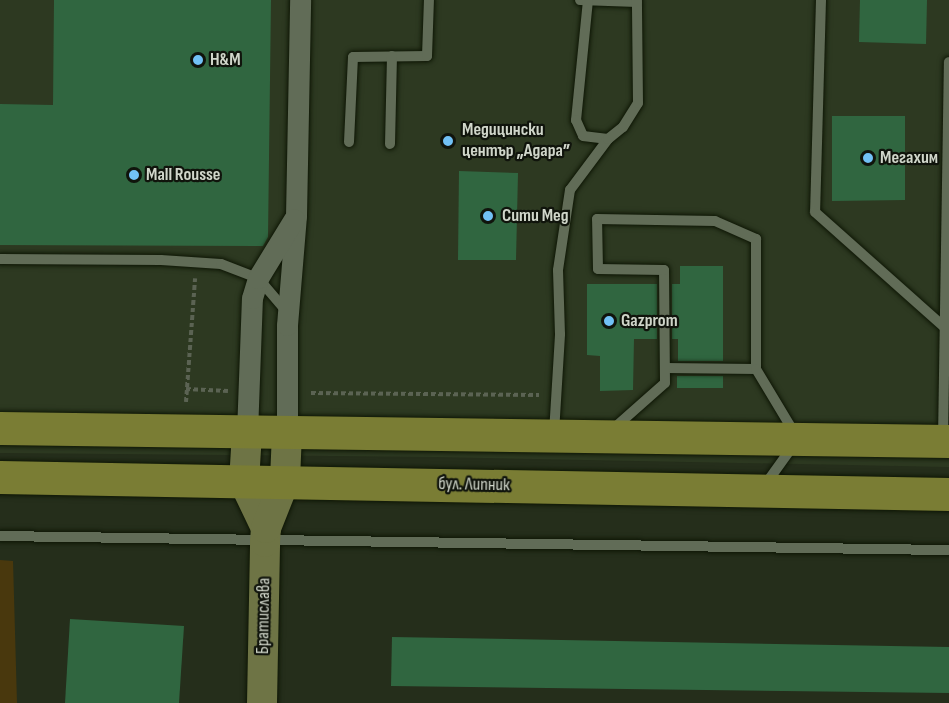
<!DOCTYPE html>
<html>
<head>
<meta charset="utf-8">
<style>
	body { margin:0 }
	#map { position:relative; width:949px; height:703px; overflow:hidden; background:#252e1b; font-family:"Sofia Sans Condensed",sans-serif }
	div>[style] { position:absolute }
	[style*='--x'] { left:calc(var(--x)*1px); top:calc(var(--y)*1px); width:calc(var(--w)*1px); rotate:calc(var(--a)*1deg) }
	.built>* { inset:0; background:#2d3921 }
	.green>* { inset:0; background:#49380d }
	.building>* { inset:0; background:#306640 }
	.path>* { height:4px; margin-top:-2px; transform-origin:0; background:repeating-linear-gradient(90deg,#5b6353 0 4.5px,transparent 0 7.5px) }
	.roads { filter:drop-shadow(0 0 2px #0e1605) drop-shadow(0 0 2px #0e1605) }
	.lane>* { height:10px; margin:-5px; padding:0 5px; transform-origin:5px; border-radius:5px; background:#616c57 }
	.street>* { height:21px; margin:-10.5px; padding:0 10.5px; transform-origin:10.5px; border-radius:10.5px; background:#616c57 }
	.secondary>* { height:30px; margin:-15px; padding:0 15px; transform-origin:15px; border-radius:15px; background:#6e7445 }
	.primary>* { height:33px; margin:-16.5px; padding:0 16.5px; transform-origin:16.5px; border-radius:16.5px; background:#7a7d34 }
	.dots>* { width:16px; height:16px; translate:-50% -50%; box-sizing:border-box; border:3px solid #10140c; border-radius:50% }
	span { translate:-50% -50%; white-space:nowrap; text-align:center; line-height:1.15; -webkit-text-stroke:4.5px #10140c; paint-order:stroke }
	.poi-label { font-size:18px; color:#d0d6ca; font-weight:700 }
	.left { translate:0 -50%; text-align:left }
	.street-label { font-size:18px; color:#d0d6ca }
</style>
</head>
<body>
<div id="map">
	<div class="built">
		<div style="clip-path:polygon(0 0,949px 0,949px 467px,435px 457px,0 453px)"></div>
	</div>
	<div class="green">
		<div style="clip-path:polygon(0 560px,13px 561px,17px 703px,0 703px)"></div>
	</div>
	<div class="building">
		<div style="clip-path:polygon(54px 0,271px 0,268px 237px,263px 246px,0 245px,0 104px,53px 105px)"></div>
		<div style="clip-path:polygon(860px 0,927px 0,926px 44px,859px 42px)"></div>
		<div style="clip-path:polygon(832px 116px,905px 116px,905px 200px,832px 201px)"></div>
		<div style="clip-path:polygon(459px 171px,518px 173px,516px 260px,458px 260px)"></div>
		<div style="clip-path:polygon(680px 266px,723px 266px,723px 361px,678px 361px,678px 339px,672px 339px,672px 284px,680px 284px)"></div>
		<div style="clip-path:polygon(587px 284px,657px 284px,657px 339px,634px 339px,633px 390px,600px 391px,600px 356px,587px 355px)"></div>
		<div style="clip-path:polygon(677px 376px,723px 376px,723px 388px,677px 388px)"></div>
		<div style="clip-path:polygon(70px 619px,184px 626px,179px 703px,65px 703px)"></div>
		<div style="clip-path:polygon(392px 637px,949px 647px,949px 693px,391px 686px)"></div>
	</div>
	<div class="path">
		<div style="--x:186;--y:389;--w:42;--a:2.7"></div>
		<div style="--x:311;--y:393;--w:228;--a:0.5"></div>
		<div style="--x:186;--y:402;--w:124;--a:-85.8"></div>
	</div>
	<div class="roads">
		<div class="lane">
			<div style="--x:580;--y:0;--w:57;--a:2"></div>
			<div style="--x:588;--y:0;--w:121;--a:95.7"></div>
			<div style="--x:576;--y:120;--w:17;--a:66"></div>
			<div style="--x:583;--y:136;--w:25;--a:7"></div>
			<div style="--x:821;--y:0;--w:212;--a:91.6"></div>
			<div style="--x:815;--y:212;--w:174;--a:41.7"></div>
			<div style="--x:349;--y:142;--w:85;--a:-87.3"></div>
			<div style="--x:353;--y:57;--w:74;--a:-0.8"></div>
			<div style="--x:427;--y:56;--w:56;--a:-88"></div>
			<div style="--x:390;--y:144;--w:88;--a:-88.7"></div>
			<div style="--x:0;--y:259;--w:161;--a:0.4"></div>
			<div style="--x:161;--y:260;--w:60;--a:3.8"></div>
			<div style="--x:221;--y:264;--w:40;--a:21"></div>
			<div style="--x:258;--y:278;--w:45;--a:49.5"></div>
			<div style="--x:665;--y:368;--w:91;--a:0.6"></div>
			<div style="--x:613;--y:429;--w:69;--a:-41.5"></div>
			<div style="--x:665;--y:383;--w:113;--a:-90.5"></div>
			<div style="--x:664;--y:270;--w:66;--a:-179.1"></div>
			<div style="--x:598;--y:269;--w:50;--a:-91.1"></div>
			<div style="--x:597;--y:219;--w:118;--a:1"></div>
			<div style="--x:715;--y:221;--w:45;--a:23.7"></div>
			<div style="--x:756;--y:239;--w:130;--a:90"></div>
			<div style="--x:756;--y:369;--w:82;--a:59"></div>
			<div style="--x:798;--y:439;--w:57;--a:125.7"></div>
			<div style="--x:554;--y:433;--w:99;--a:-86.5"></div>
			<div style="--x:560;--y:334;--w:64;--a:-91.8"></div>
			<div style="--x:558;--y:270;--w:81;--a:-81.5"></div>
			<div style="--x:570;--y:190;--w:64;--a:-53.3"></div>
			<div style="--x:608;--y:139;--w:19;--a:-39"></div>
			<div style="--x:623;--y:127;--w:28;--a:-58"></div>
			<div style="--x:638;--y:103;--w:103;--a:-90.6"></div>
			<div style="--x:943;--y:438;--w:376;--a:-89.1"></div>
			<div style="--x:0;--y:536;--w:949;--a:0.85"></div>
		</div>
		<div class="street">
			<div style="--x:287;--y:432;--w:107;--a:-90"></div>
			<div style="--x:287;--y:325;--w:109;--a:-85.3"></div>
			<div style="--x:296;--y:216;--w:216;--a:-88.9"></div>
			<div style="--x:247;--y:433;--w:135;--a:-87.9"></div>
			<div style="--x:252;--y:298;--w:21;--a:-73"></div>
			<div style="--x:258;--y:278;--w:69;--a:-58.6"></div>
		</div>
		<div class="secondary">
			<div style="--x:247;--y:433;--w:49;--a:93.5"></div>
			<div style="--x:244;--y:482;--w:51;--a:64.4"></div>
			<div style="--x:262;--y:703;--w:161;--a:-88.9"></div>
			<div style="--x:265;--y:542;--w:14;--a:-86"></div>
			<div style="--x:266;--y:528;--w:52;--a:-68.4"></div>
			<div style="--x:285;--y:480;--w:48;--a:-87.6"></div>
		</div>
		<div class="primary">
			<div style="--x:0;--y:428;--w:949;--a:0.78"></div>
			<div style="--x:0;--y:477;--w:949;--a:1.03"></div>
		</div>
	</div>
	<div class="dots">
		<div style="left:198px;top:60px;background:#71c1f5"></div>
		<div style="left:448px;top:141px;background:#71c1f5"></div>
		<div style="left:868px;top:158px;background:#71c1f5"></div>
		<div style="left:134px;top:175px;background:#71c1f5"></div>
		<div style="left:488px;top:216px;background:#71c1f5"></div>
		<div style="left:609px;top:321px;background:#71c1f5"></div>
	</div>
	<div class="poi-label">
		<span class="left" style="left:210px;top:60px">H&amp;M</span>
		<span class="left" style="left:462px;top:141px">Медицински<br>център „Адара”</span>
		<span class="left" style="left:880px;top:158px">Мегахим</span>
		<span class="left" style="left:146px;top:175px">Mall Rousse</span>
		<span class="left" style="left:502px;top:216px">Сити Мед</span>
		<span class="left" style="left:621px;top:321px">Gazprom</span>
	</div>
	<div class="street-label">
		<span style="left:474px;top:485px;rotate:1deg">бул. Липник</span>
		<span style="left:264px;top:616px;rotate:-89deg">Братислава</span>
	</div>
</div>
</body>
</html>
